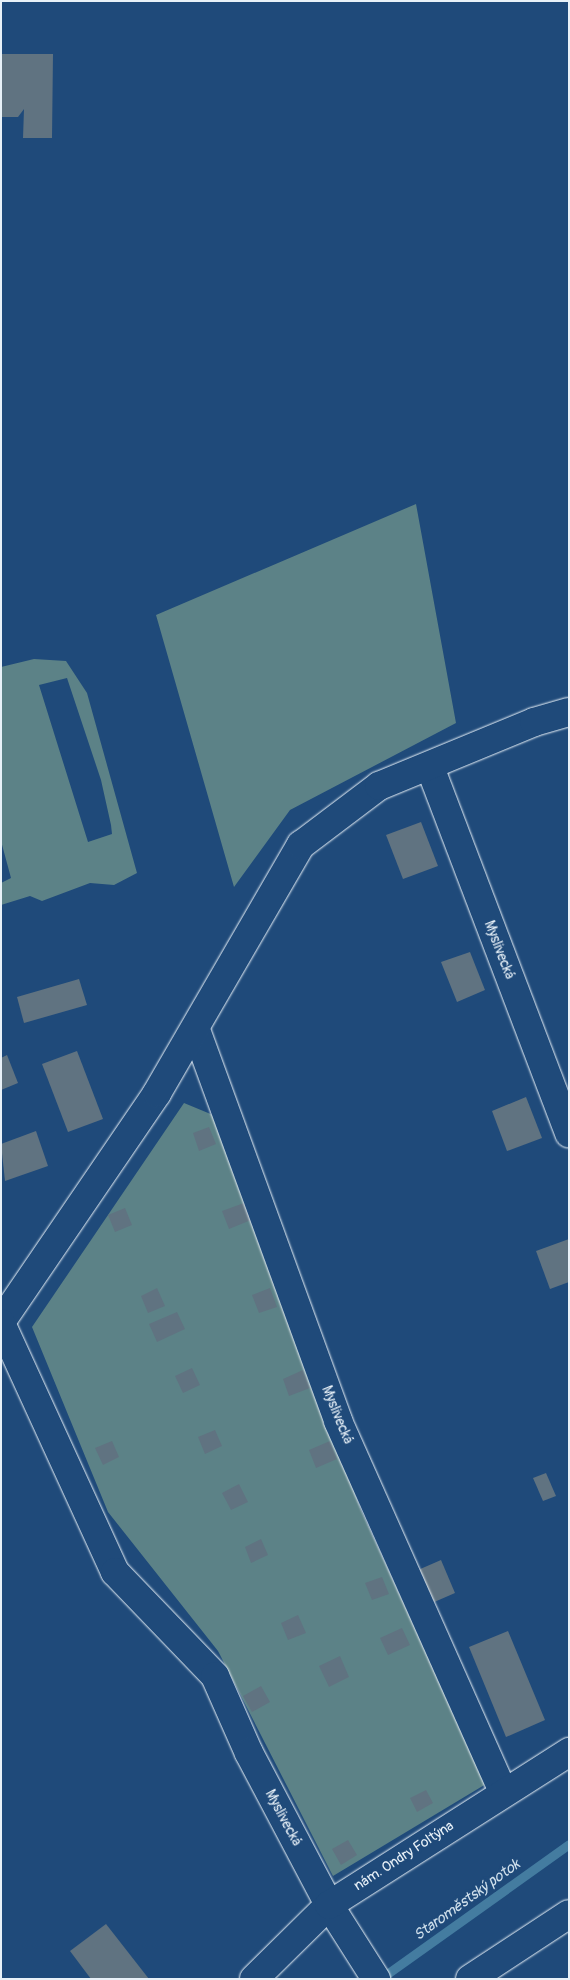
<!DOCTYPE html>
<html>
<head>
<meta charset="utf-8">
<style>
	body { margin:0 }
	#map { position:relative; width:570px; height:1980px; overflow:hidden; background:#1f4a7a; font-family:Pangolin,sans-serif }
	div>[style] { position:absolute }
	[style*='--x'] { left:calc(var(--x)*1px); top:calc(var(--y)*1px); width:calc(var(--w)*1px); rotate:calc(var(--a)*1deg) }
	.green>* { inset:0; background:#5c8287 }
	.stream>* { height:9px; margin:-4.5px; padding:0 4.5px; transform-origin:4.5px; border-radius:4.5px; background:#447ca0 }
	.building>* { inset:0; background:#607381 }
	.roads { filter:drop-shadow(0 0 1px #e8f1f8) drop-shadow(0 0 1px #e8f1f8) }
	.minor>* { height:28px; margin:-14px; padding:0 14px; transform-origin:14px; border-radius:14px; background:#1f4a7a }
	span { translate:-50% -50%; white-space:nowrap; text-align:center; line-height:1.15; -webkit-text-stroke:5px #1f4a7a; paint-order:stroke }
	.street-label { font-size:14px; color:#e8f1f8 }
	.water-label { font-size:15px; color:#cfdfeb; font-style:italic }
	.frame { position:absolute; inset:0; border:2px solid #e8f1f8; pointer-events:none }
</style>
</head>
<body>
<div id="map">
	<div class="green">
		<div style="clip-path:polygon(416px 504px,456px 723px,290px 810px,234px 887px,156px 615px)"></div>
		<div style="clip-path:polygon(evenodd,34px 659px,66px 661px,87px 693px,137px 873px,114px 885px,90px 883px,42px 901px,30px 896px,1px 905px,1px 883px,11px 878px,1px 841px,1px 667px,34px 659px,67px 678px,101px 780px,111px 825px,112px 834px,88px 842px,39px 685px,67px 678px)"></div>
		<div style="clip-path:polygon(184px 1103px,213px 1115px,361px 1510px,486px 1784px,333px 1876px,218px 1651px,108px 1512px,32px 1327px)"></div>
	</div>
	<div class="stream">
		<div style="--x:380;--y:1979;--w:232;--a:-35.5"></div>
	</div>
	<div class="building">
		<div style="clip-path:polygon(1px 54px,53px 54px,52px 138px,23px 138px,24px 109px,18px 117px,1px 117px)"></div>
		<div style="clip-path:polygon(421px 822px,438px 866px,403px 879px,386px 835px)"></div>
		<div style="clip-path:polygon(470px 952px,485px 990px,457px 1002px,441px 962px)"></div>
		<div style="clip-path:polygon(79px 979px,87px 1005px,24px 1023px,17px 997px)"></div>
		<div style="clip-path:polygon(77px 1051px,103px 1119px,68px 1132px,42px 1064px)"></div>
		<div style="clip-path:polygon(7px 1055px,18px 1083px,1px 1090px,1px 1058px)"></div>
		<div style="clip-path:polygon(526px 1097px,542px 1138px,507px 1151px,492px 1111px)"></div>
		<div style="clip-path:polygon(209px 1127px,216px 1144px,199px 1151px,193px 1133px)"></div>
		<div style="clip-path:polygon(36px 1131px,48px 1166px,5px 1181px,1px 1144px)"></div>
		<div style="clip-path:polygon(244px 1203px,251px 1220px,229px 1229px,222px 1211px)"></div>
		<div style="clip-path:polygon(125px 1208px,132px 1225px,115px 1232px,108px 1215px)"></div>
		<div style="clip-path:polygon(569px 1239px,569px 1282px,550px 1289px,536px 1251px)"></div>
		<div style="clip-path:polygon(157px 1288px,165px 1306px,148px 1313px,141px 1296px)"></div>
		<div style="clip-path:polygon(270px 1288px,277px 1307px,259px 1313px,252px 1295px)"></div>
		<div style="clip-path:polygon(177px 1312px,185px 1329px,157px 1342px,149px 1324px)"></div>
		<div style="clip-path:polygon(192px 1368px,200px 1385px,183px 1393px,175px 1376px)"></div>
		<div style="clip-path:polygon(303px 1370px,310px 1388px,289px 1396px,283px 1379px)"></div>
		<div style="clip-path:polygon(215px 1430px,222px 1446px,205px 1454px,198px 1437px)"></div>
		<div style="clip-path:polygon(112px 1441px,119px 1457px,103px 1465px,95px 1448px)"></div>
		<div style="clip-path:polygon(330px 1441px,337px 1459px,316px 1468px,309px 1450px)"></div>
		<div style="clip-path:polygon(546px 1473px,556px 1496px,543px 1501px,533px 1478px)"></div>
		<div style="clip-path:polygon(239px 1484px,248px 1502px,231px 1510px,222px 1493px)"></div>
		<div style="clip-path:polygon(261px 1539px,268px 1555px,251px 1563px,245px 1547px)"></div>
		<div style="clip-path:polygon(441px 1560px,455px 1593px,432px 1603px,418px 1570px)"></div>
		<div style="clip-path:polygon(382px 1577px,389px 1594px,372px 1600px,365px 1583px)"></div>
		<div style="clip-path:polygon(298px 1615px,306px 1633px,288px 1640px,281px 1623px)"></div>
		<div style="clip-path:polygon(402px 1628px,410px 1645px,388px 1655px,380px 1638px)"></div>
		<div style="clip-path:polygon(508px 1631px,545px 1720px,506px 1737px,469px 1647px)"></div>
		<div style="clip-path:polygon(340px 1656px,349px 1677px,329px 1687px,319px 1666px)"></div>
		<div style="clip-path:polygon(261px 1686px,270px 1702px,252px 1712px,243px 1696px)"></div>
		<div style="clip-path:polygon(426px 1790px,433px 1803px,417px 1812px,410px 1798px)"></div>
		<div style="clip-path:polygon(348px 1840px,357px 1855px,341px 1865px,332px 1849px)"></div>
		<div style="clip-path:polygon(106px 1924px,149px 1979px,91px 1979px,70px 1951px)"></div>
	</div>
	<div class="roads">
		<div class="minor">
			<div style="--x:430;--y:767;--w:392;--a:69.2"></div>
			<div style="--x:196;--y:1030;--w:416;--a:70"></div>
			<div style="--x:338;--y:1421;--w:405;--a:66"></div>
			<div style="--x:1;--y:1322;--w:277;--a:-55.7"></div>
			<div style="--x:157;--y:1093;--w:287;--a:-59.9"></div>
			<div style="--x:301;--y:845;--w:98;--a:-37.1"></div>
			<div style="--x:379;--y:786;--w:168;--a:-22.4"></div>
			<div style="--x:534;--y:722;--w:36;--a:-16"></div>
			<div style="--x:1;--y:1323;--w:274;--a:65.4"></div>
			<div style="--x:115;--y:1572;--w:144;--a:46.1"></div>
			<div style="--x:215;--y:1676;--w:84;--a:66.2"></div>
			<div style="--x:249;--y:1753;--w:172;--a:62.2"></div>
			<div style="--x:329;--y:1905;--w:88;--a:57.6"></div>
			<div style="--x:254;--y:1979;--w:105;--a:-44.6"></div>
			<div style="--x:329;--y:1905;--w:285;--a:-32.5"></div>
			<div style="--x:470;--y:1979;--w:118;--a:-33.3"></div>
		</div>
	</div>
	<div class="street-label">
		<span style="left:499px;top:950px;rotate:69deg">Myslivecká</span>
		<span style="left:337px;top:1415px;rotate:68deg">Myslivecká</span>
		<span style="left:283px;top:1818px;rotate:62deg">Myslivecká</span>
		<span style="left:404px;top:1856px;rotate:-33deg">nám. Ondry Foltýna</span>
	</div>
	<div class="water-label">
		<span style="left:467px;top:1900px;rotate:-36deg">Staroměstský potok</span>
	</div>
	<div class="frame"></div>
</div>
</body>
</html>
